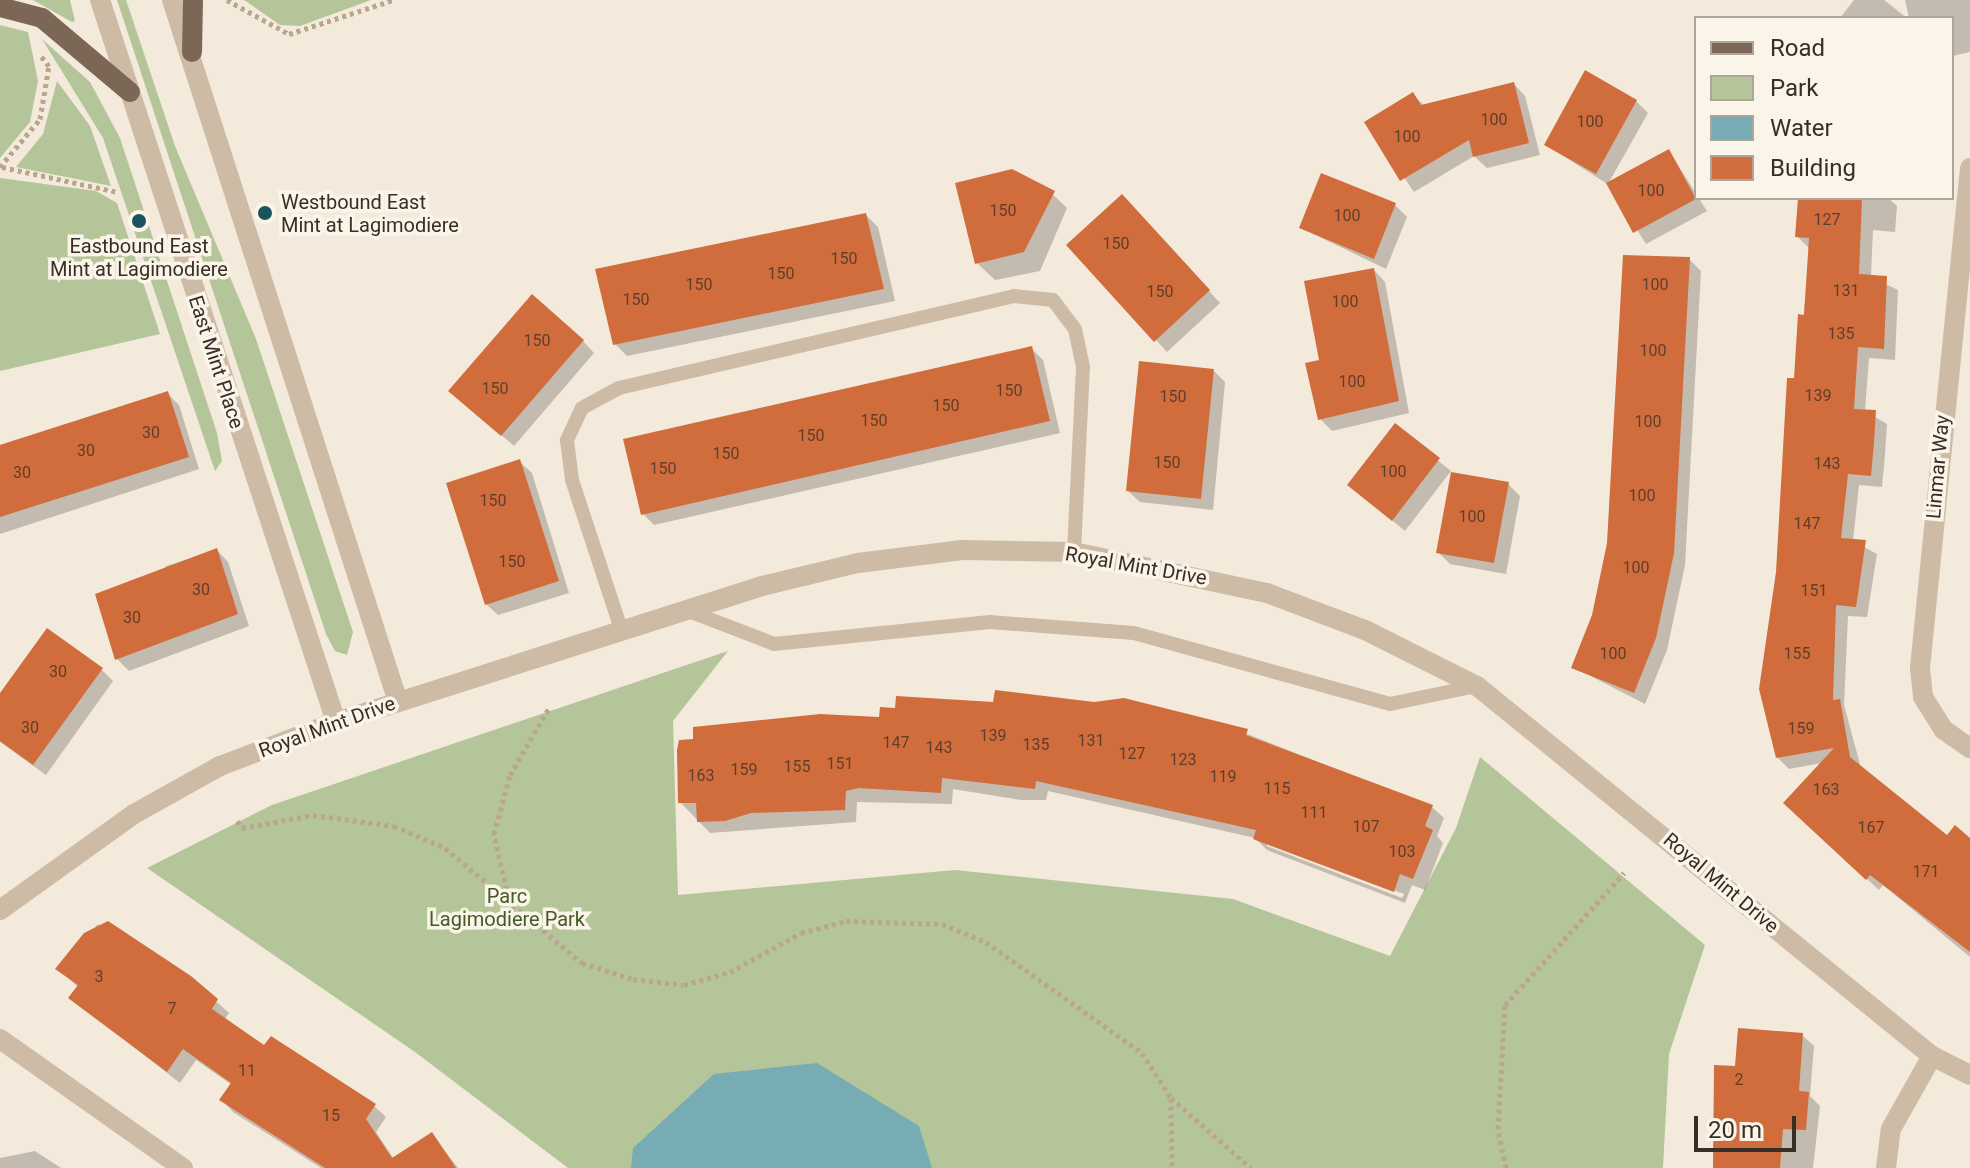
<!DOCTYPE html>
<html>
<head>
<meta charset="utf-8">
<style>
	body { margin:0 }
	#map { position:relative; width:1970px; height:1168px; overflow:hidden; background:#f4eadb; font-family:Roboto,sans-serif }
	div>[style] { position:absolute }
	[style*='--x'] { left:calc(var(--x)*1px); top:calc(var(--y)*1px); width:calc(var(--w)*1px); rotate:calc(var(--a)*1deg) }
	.green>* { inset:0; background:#b3c599 }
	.water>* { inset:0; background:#77acb4 }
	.shadow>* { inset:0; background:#0003 }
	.building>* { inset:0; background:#d16d3c }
	.path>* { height:5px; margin-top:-2.5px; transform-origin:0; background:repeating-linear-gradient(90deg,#baa58f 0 4px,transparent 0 8px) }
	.lane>* { height:14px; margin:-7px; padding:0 7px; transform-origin:7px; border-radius:7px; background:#cebba6 }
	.street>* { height:20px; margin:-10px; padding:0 10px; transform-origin:10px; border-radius:10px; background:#cebba6 }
	.primary>* { height:20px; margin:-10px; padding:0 10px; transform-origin:10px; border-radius:10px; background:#7c6757 }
	.dots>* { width:22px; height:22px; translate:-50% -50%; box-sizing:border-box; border:4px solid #fbf4e8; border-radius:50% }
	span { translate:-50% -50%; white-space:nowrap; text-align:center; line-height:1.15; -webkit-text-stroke:7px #fbf4e8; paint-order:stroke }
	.number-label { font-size:16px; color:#5f3e2c }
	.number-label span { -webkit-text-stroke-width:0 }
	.poi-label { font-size:20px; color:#392e27 }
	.left { translate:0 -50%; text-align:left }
	.street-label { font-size:20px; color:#392e27 }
	.park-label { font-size:20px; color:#445a29 }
	.legend { position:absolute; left:1694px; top:16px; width:260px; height:184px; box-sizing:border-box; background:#fbf4e8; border:2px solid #ada59b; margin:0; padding:10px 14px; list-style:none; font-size:24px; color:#392e27 }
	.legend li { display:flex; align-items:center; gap:16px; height:40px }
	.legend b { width:40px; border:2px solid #ada59b }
	.scale { position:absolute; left:1694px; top:1116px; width:102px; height:36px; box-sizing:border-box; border:4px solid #392e27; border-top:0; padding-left:10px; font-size:24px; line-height:28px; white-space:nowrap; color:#392e27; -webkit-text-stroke:6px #fbf4e8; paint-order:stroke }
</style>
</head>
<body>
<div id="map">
	<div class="green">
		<div style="clip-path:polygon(33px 0,70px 0,75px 21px,72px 22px)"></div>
		<div style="clip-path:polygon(117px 0,126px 0,175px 146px,256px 339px,353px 632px,347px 655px,335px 651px,326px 634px)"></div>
		<div style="clip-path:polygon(244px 0,371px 0,300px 26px,280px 25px)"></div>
		<div style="clip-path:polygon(0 25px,28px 32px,38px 81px,30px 122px,0 158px)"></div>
		<div style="clip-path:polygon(42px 39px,90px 82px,120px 138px,217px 433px,222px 461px,215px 471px,103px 138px)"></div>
		<div style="clip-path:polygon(57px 81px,90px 126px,111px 186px,16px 167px,43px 134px)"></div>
		<div style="clip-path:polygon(0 178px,96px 191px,117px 203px,160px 334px,0 371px)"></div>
		<div style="clip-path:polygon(728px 651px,673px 721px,678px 895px,955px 870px,1233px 899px,1390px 956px,1456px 828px,1480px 757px,1705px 945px,1669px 1054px,1663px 1168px,568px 1168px,415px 1052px,147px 868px,272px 805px)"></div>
	</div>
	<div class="water">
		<div style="clip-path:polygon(817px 1063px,919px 1126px,932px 1168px,631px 1168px,633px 1148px,714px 1074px)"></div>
	</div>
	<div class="shadow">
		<div style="clip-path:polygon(1854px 0,1884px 0,1907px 18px,1840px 18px)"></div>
		<div style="clip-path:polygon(1905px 0,1970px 0,1970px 52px,1952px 56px,1952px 18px,1909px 18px)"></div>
		<div style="clip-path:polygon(1514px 84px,1525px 96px,1540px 155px,1487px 168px,1474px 156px,1414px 192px,1367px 122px,1413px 95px,1425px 106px)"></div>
		<div style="clip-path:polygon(1636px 101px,1648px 113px,1608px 184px,1669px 151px,1707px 211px,1646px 244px,1609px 185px,1546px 145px)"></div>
		<div style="clip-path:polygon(1049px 191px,1067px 208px,1040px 271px,995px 280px,977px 263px)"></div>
		<div style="clip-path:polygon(1800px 198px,1888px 198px,1897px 206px,1895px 232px,1873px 230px,1871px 277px,1898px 290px,1895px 360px,1869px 358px,1865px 411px,1887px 424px,1885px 455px,1882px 487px,1859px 485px,1853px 541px,1877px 554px,1867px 617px,1848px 616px,1844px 705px,1861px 768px,1947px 837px,1970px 840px,1970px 957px,1883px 885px,1879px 890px,1797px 814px,1822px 763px,1789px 769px,1777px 757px,1778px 572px,1810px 249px,1797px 236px)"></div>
		<div style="clip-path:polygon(1395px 205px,1407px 217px,1386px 269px,1301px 228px)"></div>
		<div style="clip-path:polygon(1133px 208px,1220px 303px,1167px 352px,1156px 340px)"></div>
		<div style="clip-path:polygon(866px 215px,878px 227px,895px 301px,627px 356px,615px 344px)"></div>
		<div style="clip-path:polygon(1689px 259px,1701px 271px,1685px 565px,1667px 650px,1645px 704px,1573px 667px,1594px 615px)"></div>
		<div style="clip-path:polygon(1374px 270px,1385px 282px,1409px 413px,1332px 431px,1320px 419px,1322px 362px)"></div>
		<div style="clip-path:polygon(583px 341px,594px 353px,514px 446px,463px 402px)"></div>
		<div style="clip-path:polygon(1031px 348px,1043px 360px,1060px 433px,654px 525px,643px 514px)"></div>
		<div style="clip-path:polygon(1214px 371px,1225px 382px,1213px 510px,1140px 502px,1128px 491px)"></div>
		<div style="clip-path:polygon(167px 393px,179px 405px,199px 469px,0 534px,0 445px)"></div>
		<div style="clip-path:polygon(1395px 426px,1451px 471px,1405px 531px,1349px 485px)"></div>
		<div style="clip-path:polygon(520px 462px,532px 473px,569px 593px,498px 615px,486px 604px)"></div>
		<div style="clip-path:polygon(1508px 484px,1520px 496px,1506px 574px,1450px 564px,1438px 552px)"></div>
		<div style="clip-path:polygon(217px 550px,228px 562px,249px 626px,129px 671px,117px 659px,166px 566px)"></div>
		<div style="clip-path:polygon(102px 670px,113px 681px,46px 775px,0 742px,0 697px)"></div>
		<div style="clip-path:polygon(evenodd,1217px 722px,1432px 807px,1444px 818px,1437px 836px,1443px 843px,1425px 890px,1412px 885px,1405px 903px,1267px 850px,1255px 838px,1048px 791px,1046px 800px,1021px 800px,953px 789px,952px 804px,857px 802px,856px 822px,710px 833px,680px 802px,1217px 722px,1267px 842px,1404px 894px,1402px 898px,1267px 846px,1267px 842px)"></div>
		<div style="clip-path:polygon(98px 924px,190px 978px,229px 1013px,224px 1020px,265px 1048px,374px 1106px,386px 1117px,376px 1132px,394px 1159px,432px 1134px,458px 1168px,321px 1168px,233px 1112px,222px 1100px,232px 1085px,196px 1060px,180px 1083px,71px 998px,79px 988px,58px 969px)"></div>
		<div style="clip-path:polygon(1802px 1035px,1814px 1046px,1810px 1096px,1820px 1106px,1813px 1168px,1713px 1168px,1716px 1067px,1737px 1068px)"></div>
		<div style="clip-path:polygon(35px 1151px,61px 1168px,0 1168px,0 1158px)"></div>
	</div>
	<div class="building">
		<div style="clip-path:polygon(1585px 70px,1637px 100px,1596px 174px,1544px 145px)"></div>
		<div style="clip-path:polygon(1514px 82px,1529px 143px,1473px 157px,1469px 140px,1400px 181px,1364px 122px,1413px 92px,1421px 105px)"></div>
		<div style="clip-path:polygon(1669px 149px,1696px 199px,1633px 233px,1606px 183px)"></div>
		<div style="clip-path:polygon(1012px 169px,1055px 191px,1024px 252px,975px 264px,955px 183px)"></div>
		<div style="clip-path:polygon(1321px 173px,1396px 203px,1374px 259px,1299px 228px)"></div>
		<div style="clip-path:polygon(1122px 194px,1210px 290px,1154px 342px,1066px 245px)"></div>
		<div style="clip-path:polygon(1798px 198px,1862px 198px,1859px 274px,1887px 276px,1884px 349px,1858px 347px,1854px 409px,1876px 410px,1874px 442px,1871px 476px,1848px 474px,1841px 538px,1866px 540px,1856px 607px,1836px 605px,1833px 700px,1840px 699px,1850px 757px,1947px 835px,1955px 825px,1970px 838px,1970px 952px,1870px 875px,1866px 880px,1783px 803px,1834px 748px,1776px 758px,1759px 689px,1776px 572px,1787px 378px,1794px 378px,1798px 314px,1804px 315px,1809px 238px,1795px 237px)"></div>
		<div style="clip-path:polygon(866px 213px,884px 289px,613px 345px,595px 269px)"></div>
		<div style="clip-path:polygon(1623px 255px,1690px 257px,1674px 553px,1656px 638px,1634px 693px,1571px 668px,1592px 615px,1607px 543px)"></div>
		<div style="clip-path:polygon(1374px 268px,1399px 401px,1318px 420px,1305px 363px,1319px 360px,1304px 281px)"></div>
		<div style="clip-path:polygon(532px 294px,584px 340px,501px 436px,448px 391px)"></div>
		<div style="clip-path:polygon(1032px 346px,1050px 421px,641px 515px,623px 439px)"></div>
		<div style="clip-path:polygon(1139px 361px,1214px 369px,1201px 499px,1126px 491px)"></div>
		<div style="clip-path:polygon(168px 391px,189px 457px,0 517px,0 445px)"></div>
		<div style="clip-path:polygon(1395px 423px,1440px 458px,1392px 521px,1347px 485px)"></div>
		<div style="clip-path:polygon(520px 459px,559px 581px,485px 605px,446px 483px)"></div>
		<div style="clip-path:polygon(1451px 472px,1509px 482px,1494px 563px,1436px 553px)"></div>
		<div style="clip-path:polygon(217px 548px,238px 614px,115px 660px,95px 594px)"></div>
		<div style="clip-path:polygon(47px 628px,103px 668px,33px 765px,0 741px,0 693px)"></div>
		<div style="clip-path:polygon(995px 690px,1094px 702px,1124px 698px,1248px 729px,1246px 735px,1433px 805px,1425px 826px,1433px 830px,1413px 879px,1400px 874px,1394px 892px,1253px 839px,1256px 830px,1036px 781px,1035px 789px,942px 778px,941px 793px,859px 788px,846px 791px,845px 810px,751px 813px,725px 821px,697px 822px,696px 803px,678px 803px,677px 750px,679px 740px,693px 739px,693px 727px,820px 714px,879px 717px,880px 707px,895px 708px,896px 696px,993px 702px)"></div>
		<div style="clip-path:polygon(108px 921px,191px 976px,218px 999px,212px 1009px,264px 1045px,271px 1036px,376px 1104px,366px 1119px,392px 1158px,432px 1132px,456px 1168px,325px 1168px,219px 1100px,231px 1083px,183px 1049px,167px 1072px,68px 998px,78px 985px,55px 969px,84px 933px)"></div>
		<div style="clip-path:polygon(1738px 1028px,1803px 1033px,1799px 1091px,1809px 1092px,1806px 1130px,1783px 1129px,1780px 1168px,1713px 1168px,1714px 1065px,1735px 1066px)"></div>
	</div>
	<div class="path">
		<div style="--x:227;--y:0;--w:71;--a:28.7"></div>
		<div style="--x:289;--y:34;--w:109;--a:-18.1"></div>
		<div style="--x:0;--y:167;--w:62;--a:-50.2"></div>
		<div style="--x:40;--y:119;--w:54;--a:-80.4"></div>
		<div style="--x:49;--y:66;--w:14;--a:-129"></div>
		<div style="--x:2;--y:167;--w:119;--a:12.2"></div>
		<div style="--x:237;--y:821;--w:9;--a:54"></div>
		<div style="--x:242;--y:828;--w:72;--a:-10.4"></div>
		<div style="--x:313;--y:815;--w:82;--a:7.7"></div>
		<div style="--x:394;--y:826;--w:56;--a:23.3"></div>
		<div style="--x:445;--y:848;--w:179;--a:40"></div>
		<div style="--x:582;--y:963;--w:53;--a:17.4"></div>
		<div style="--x:633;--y:979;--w:51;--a:6.7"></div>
		<div style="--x:684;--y:985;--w:48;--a:-15.8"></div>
		<div style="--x:730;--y:972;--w:81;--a:-28.8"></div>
		<div style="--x:801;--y:933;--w:47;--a:-14.9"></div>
		<div style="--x:846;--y:921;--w:96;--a:1.8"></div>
		<div style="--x:942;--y:924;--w:48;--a:22.2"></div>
		<div style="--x:986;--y:942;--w:191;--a:35.4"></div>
		<div style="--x:1142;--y:1053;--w:54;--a:57.2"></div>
		<div style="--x:1171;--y:1098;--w:70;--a:89.2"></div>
		<div style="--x:510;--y:905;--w:73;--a:-102.7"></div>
		<div style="--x:494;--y:834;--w:61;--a:-74.8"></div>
		<div style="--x:510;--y:775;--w:78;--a:-59.8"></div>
		<div style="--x:1171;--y:1098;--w:106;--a:41.2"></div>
		<div style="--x:1506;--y:1168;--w:40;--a:-102"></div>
		<div style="--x:1498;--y:1129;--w:124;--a:-86.8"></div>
		<div style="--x:1505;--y:1005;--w:178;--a:-48"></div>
	</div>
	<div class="lane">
		<div style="--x:686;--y:610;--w:94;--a:21.1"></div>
		<div style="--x:774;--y:644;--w:217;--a:-5.8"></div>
		<div style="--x:990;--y:622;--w:144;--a:4.4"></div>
		<div style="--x:1134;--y:633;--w:266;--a:15.5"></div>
		<div style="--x:1390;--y:704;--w:88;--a:-11.8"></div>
		<div style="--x:621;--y:629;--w:157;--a:-108.2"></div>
		<div style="--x:572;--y:480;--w:40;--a:-97.1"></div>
		<div style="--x:567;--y:440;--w:35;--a:-65"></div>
		<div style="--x:582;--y:408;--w:42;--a:-28.4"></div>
		<div style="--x:619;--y:388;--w:406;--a:-13.1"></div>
		<div style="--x:1014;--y:296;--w:39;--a:6"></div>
		<div style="--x:1053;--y:300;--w:36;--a:53"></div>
		<div style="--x:1075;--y:329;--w:39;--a:78"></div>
		<div style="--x:1083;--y:367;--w:185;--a:92.8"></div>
	</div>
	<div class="street">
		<div style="--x:100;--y:0;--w:760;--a:71.9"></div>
		<div style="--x:172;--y:0;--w:737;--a:72.15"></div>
		<div style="--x:1970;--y:168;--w:502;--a:95.71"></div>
		<div style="--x:1920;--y:668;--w:29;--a:84"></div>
		<div style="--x:1923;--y:697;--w:39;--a:58"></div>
		<div style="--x:1944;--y:730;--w:32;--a:35"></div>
		<div style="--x:0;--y:910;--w:165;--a:-35.6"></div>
		<div style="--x:134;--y:814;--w:98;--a:-29.2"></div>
		<div style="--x:220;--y:766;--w:124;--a:-20.8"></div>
		<div style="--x:336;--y:722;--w:447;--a:-17.7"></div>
		<div style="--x:762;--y:586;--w:99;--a:-13.5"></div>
		<div style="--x:858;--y:563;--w:105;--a:-7.1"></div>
		<div style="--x:962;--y:550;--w:112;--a:1"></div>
		<div style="--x:1074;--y:552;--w:197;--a:12"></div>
		<div style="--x:1267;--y:593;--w:105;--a:20.7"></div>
		<div style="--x:1365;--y:630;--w:125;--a:26.6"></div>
		<div style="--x:1477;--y:686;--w:586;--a:39.12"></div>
		<div style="--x:1932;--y:1056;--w:42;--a:26.6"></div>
		<div style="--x:0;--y:1039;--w:224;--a:35.2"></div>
		<div style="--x:1886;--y:1168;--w:39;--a:-83"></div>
		<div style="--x:1891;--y:1129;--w:84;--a:-60.7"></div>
	</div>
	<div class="primary">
		<div style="--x:0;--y:7;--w:43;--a:14.7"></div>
		<div style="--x:42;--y:18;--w:115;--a:40.1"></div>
		<div style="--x:192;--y:52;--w:52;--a:-88.9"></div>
	</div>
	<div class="dots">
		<div style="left:265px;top:213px;background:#19545f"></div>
		<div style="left:139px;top:221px;background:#19545f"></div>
	</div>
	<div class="number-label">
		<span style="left:1494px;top:120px">100</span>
		<span style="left:1590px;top:122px">100</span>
		<span style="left:1407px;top:137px">100</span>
		<span style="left:1651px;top:191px">100</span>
		<span style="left:1003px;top:211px">150</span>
		<span style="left:1347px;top:216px">100</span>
		<span style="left:1827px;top:220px">127</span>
		<span style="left:1116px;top:244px">150</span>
		<span style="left:844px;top:259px">150</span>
		<span style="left:781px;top:274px">150</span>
		<span style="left:699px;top:285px">150</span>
		<span style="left:1655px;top:285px">100</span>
		<span style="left:1846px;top:291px">131</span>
		<span style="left:1160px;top:292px">150</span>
		<span style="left:636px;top:300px">150</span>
		<span style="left:1345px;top:302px">100</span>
		<span style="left:1841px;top:334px">135</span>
		<span style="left:537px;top:341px">150</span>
		<span style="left:1653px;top:351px">100</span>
		<span style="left:1352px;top:382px">100</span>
		<span style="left:495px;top:389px">150</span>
		<span style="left:1009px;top:391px">150</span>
		<span style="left:1818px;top:396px">139</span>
		<span style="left:1173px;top:397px">150</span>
		<span style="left:946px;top:406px">150</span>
		<span style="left:874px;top:421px">150</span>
		<span style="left:1648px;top:422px">100</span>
		<span style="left:151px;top:433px">30</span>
		<span style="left:811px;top:436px">150</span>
		<span style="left:86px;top:451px">30</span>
		<span style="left:726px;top:454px">150</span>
		<span style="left:1167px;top:463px">150</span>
		<span style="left:1827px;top:464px">143</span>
		<span style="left:663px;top:469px">150</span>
		<span style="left:1393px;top:472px">100</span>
		<span style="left:22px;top:473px">30</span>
		<span style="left:1642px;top:496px">100</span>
		<span style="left:493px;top:501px">150</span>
		<span style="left:1472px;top:517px">100</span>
		<span style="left:1807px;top:524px">147</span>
		<span style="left:512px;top:562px">150</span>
		<span style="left:1636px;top:568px">100</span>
		<span style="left:201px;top:590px">30</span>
		<span style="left:1814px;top:591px">151</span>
		<span style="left:132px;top:618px">30</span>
		<span style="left:1613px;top:654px">100</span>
		<span style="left:1797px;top:654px">155</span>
		<span style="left:58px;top:672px">30</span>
		<span style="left:30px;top:728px">30</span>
		<span style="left:1801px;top:729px">159</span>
		<span style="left:993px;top:736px">139</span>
		<span style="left:1091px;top:741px">131</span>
		<span style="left:896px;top:743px">147</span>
		<span style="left:1036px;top:745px">135</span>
		<span style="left:939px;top:748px">143</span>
		<span style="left:1132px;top:754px">127</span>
		<span style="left:1183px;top:760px">123</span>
		<span style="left:840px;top:764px">151</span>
		<span style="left:797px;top:767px">155</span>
		<span style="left:744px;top:770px">159</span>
		<span style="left:701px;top:776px">163</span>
		<span style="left:1223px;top:777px">119</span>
		<span style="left:1277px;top:789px">115</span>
		<span style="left:1826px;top:790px">163</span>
		<span style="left:1314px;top:813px">111</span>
		<span style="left:1366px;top:827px">107</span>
		<span style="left:1871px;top:828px">167</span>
		<span style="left:1402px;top:852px">103</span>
		<span style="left:1926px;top:872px">171</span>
		<span style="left:99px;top:977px">3</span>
		<span style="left:172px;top:1009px">7</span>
		<span style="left:247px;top:1071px">11</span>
		<span style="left:1739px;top:1080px">2</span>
		<span style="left:331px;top:1116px">15</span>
	</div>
	<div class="poi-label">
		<span class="left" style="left:281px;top:214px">Westbound East<br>Mint at Lagimodiere</span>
		<span style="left:139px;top:258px">Eastbound East<br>Mint at Lagimodiere</span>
	</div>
	<div class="street-label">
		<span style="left:216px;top:362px;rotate:72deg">East Mint Place</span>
		<span style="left:1938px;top:467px;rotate:-85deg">Linmar Way</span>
		<span style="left:1136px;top:566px;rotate:10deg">Royal Mint Drive</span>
		<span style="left:327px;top:727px;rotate:-20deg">Royal Mint Drive</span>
		<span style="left:1721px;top:883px;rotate:40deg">Royal Mint Drive</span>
	</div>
	<div class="park-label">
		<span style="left:507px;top:908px">Parc<br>Lagimodiere Park</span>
	</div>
	<ul class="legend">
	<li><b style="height:10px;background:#7c6757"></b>Road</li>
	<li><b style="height:22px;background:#b3c599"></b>Park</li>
	<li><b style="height:22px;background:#77acb4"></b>Water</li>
	<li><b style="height:22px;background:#d16d3c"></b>Building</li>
	</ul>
	<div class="scale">20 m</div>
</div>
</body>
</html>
